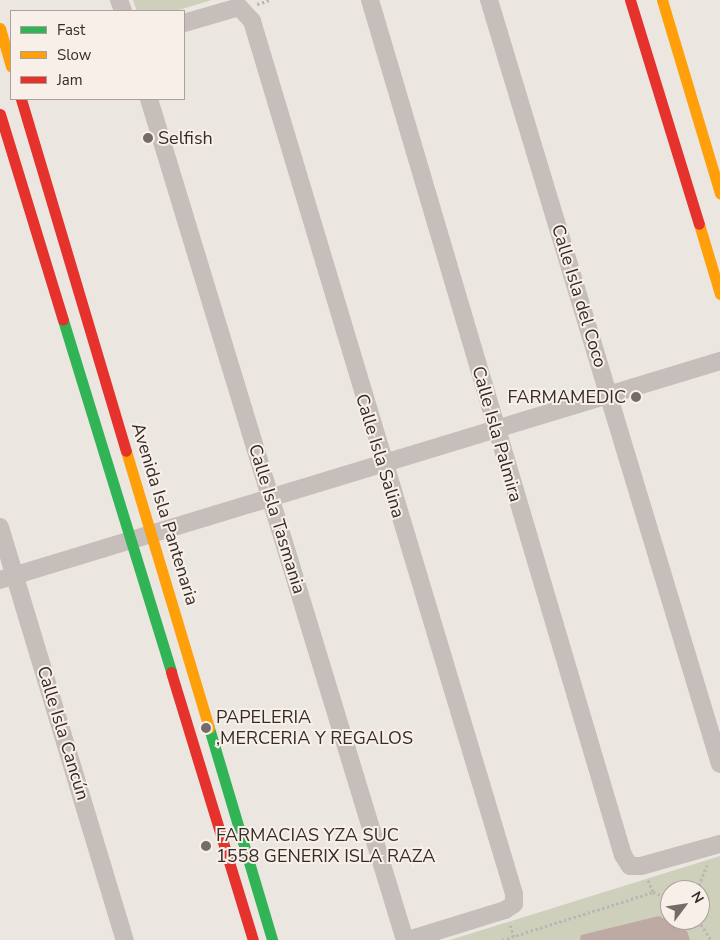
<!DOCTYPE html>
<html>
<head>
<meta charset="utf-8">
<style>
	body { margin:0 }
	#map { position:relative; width:720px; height:940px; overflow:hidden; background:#ece6e1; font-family:"Nunito Sans",sans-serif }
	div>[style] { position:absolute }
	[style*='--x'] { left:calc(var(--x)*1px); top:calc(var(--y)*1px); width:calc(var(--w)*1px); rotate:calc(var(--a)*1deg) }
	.green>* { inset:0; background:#cfd0bc }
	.building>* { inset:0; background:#beaaa4 }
	.path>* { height:3px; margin-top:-1.5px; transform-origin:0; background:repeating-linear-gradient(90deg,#bdb6b3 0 2.5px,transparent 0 5px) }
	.street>* { height:18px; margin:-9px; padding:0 9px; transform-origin:9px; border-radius:9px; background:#c5beba }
	.fast>* { height:11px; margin:-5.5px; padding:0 5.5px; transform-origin:5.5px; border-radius:5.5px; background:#30b455 }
	.slow>* { height:11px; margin:-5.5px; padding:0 5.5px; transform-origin:5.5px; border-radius:5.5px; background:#ff9f0a }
	.jam>* { height:11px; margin:-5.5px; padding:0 5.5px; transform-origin:5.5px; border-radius:5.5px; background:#e5322d }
	.dots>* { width:14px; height:14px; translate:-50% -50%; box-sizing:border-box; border:2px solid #f8efe9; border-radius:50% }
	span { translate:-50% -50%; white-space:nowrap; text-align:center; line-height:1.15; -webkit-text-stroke:4px #f8efe9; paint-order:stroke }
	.poi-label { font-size:18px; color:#352b29 }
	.left { translate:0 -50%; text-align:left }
	.right { translate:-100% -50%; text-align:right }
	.street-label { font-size:18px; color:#352b29 }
	.legend { position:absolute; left:10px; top:10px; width:175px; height:90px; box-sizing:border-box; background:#f8efe9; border:1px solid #aaa19c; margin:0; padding:6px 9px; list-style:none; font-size:15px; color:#352b29 }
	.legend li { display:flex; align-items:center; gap:10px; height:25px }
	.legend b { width:25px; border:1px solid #aaa19c }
	.north { position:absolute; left:660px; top:880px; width:50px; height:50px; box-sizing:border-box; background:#f8efe9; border:1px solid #aaa19c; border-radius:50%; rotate:59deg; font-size:14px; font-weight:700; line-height:20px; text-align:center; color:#352b29 }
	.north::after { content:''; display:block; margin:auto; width:18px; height:22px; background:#756c69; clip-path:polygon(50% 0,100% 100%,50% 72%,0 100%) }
</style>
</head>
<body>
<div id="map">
	<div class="green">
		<div style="clip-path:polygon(133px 0,212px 0,175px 11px,137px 11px)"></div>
		<div style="clip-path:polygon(evenodd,720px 856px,720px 940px,450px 940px,720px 856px,670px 890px,700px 890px,700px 920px,670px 920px,670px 890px)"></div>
	</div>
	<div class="building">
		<div style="clip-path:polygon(659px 916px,687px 931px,690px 940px,580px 940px,581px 935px)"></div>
	</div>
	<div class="path">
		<div style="--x:257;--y:4;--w:14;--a:-17"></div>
		<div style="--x:648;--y:880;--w:13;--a:67"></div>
		<div style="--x:653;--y:892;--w:18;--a:22"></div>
		<div style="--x:697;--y:890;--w:27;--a:-68"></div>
		<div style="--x:698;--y:920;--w:24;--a:57"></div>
		<div style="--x:510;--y:925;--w:12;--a:70"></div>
		<div style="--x:502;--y:940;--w:158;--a:-17.6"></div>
	</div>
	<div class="street">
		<div style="--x:119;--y:0;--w:12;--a:70"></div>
		<div style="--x:370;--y:0;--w:892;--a:73.52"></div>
		<div style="--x:623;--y:855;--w:13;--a:58"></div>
		<div style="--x:630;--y:866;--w:11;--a:0"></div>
		<div style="--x:641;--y:866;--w:82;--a:-15.6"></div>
		<div style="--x:489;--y:0;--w:798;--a:73.18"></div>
		<div style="--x:184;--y:23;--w:57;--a:-16.2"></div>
		<div style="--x:239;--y:7;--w:19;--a:47"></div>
		<div style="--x:252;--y:21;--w:911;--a:73.29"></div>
		<div style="--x:514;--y:894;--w:10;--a:90"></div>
		<div style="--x:514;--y:904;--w:11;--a:146"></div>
		<div style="--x:505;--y:910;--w:102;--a:162.8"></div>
		<div style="--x:149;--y:99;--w:879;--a:73.07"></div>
		<div style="--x:0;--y:527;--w:432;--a:73.2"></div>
		<div style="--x:0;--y:580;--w:753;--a:-16.92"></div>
	</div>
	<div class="fast">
		<div style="--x:63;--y:320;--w:368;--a:72.9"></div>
		<div style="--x:209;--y:728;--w:221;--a:73.4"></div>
	</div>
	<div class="slow">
		<div style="--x:662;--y:0;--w:202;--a:73.3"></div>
		<div style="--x:0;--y:28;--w:40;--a:74"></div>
		<div style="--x:699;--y:224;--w:73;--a:73.3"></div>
		<div style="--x:126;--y:451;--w:289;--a:73.3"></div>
	</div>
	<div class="jam">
		<div style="--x:630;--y:0;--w:234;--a:72.9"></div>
		<div style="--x:21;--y:99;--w:367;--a:73.4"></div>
		<div style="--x:0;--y:114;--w:215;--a:73"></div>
		<div style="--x:171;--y:672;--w:280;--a:73"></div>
	</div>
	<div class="dots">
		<div style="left:148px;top:138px;background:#756c69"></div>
		<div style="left:636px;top:397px;background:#756c69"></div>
		<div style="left:206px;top:728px;background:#756c69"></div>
		<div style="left:206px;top:846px;background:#756c69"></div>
	</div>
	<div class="poi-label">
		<span class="left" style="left:158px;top:138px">Selfish</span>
		<span class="right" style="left:626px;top:397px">FARMAMEDIC</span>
		<span class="left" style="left:216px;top:728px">PAPELERIA<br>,MERCERIA Y REGALOS</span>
		<span class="left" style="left:216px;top:846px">FARMACIAS YZA SUC<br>1558 GENERIX ISLA RAZA</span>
	</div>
	<div class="street-label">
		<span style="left:579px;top:296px;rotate:73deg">Calle Isla del Coco</span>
		<span style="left:497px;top:434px;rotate:74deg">Calle Isla Palmira</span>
		<span style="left:380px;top:456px;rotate:73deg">Calle Isla Salina</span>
		<span style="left:165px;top:514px;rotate:73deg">Avenida Isla Pantenaria</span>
		<span style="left:277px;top:519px;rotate:73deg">Calle Isla Tasmania</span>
		<span style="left:63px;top:733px;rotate:73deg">Calle Isla Cancún</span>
	</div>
	<ul class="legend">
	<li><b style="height:6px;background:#30b455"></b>Fast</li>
	<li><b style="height:6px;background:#ff9f0a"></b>Slow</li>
	<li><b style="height:6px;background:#e5322d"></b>Jam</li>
	</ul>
	<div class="north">N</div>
</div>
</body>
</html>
